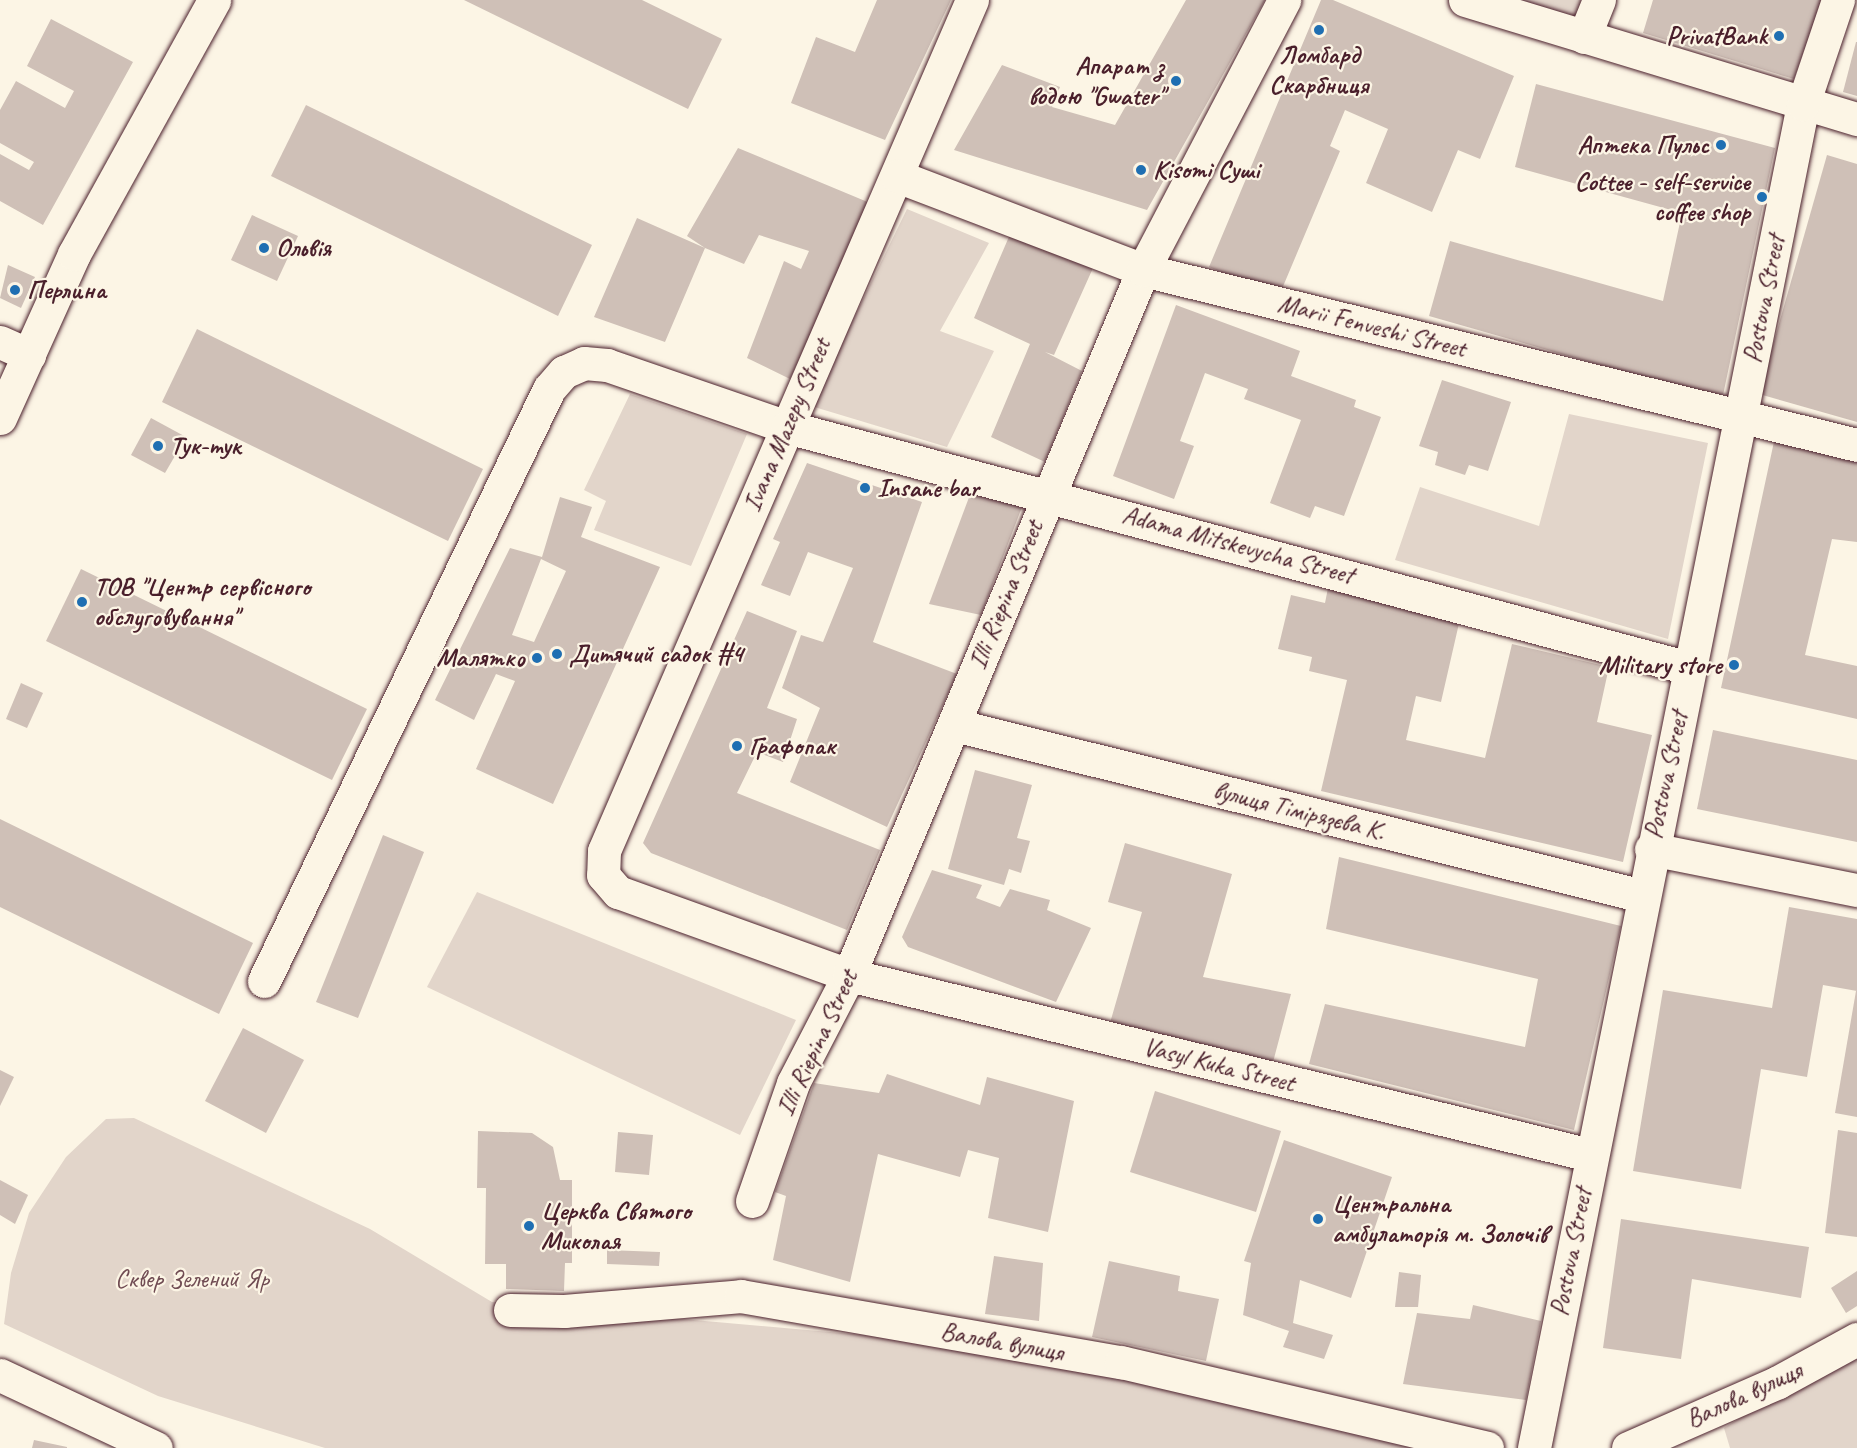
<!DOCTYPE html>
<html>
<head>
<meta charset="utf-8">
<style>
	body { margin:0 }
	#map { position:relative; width:1857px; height:1448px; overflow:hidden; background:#fcf5e5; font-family:Caveat,sans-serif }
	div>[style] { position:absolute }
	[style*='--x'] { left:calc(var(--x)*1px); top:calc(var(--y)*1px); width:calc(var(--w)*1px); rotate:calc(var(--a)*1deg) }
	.green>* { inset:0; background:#e2d5ca }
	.building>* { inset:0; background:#cfc0b7 }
	.roads { filter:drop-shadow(0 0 2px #4a1f2b) drop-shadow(0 0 2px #4a1f2b) }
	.minor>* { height:33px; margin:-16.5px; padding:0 16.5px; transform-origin:16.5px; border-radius:16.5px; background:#fcf5e5 }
	.major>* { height:33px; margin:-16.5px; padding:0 16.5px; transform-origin:16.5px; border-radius:16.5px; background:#fcf5e5 }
	.dots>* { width:16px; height:16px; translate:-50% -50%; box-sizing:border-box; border:3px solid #fcf5e5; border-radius:50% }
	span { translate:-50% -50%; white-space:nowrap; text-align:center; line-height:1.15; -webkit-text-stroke:4.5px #fcf5e5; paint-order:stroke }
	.poi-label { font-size:26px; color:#4a1f2b; font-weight:700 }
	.right { translate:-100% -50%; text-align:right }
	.left { translate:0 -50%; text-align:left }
	.street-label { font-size:26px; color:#4a1f2b }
	.park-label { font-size:26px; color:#704c53 }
</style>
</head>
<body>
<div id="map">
	<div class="green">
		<div style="clip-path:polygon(1492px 0,1585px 0,1574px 28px)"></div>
		<div style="clip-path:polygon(907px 209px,989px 243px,940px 331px,994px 351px,947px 447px,811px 406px)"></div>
		<div style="clip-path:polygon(630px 394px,747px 434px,691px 566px,594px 530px,606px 501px,584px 490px)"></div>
		<div style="clip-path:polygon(1569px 414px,1708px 443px,1668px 639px,1395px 560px,1420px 487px,1539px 526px)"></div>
		<div style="clip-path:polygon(477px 892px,796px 1020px,740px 1135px,427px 987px)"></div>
		<div style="clip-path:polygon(134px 1118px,370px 1229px,492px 1302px,1042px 1351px,1455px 1448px,325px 1448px,158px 1396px,4px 1324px,11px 1273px,29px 1213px,66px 1157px,106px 1119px)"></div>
		<div style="clip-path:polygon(1857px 1346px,1857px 1448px,1730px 1448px,1724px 1428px)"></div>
	</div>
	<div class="building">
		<div style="clip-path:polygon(464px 0,642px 0,722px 39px,688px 109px)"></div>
		<div style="clip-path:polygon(877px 0,951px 0,885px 140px,791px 103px,816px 37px,855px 52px)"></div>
		<div style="clip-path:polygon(1186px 0,1265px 0,1147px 210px,954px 150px,1002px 65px,1060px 87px,1052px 107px,1115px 125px)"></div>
		<div style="clip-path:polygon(1321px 0,1333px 0,1514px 76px,1480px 159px,1458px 150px,1432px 212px,1366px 183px,1388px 129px,1345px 110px,1330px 146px,1340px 151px,1279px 296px,1209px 267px)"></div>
		<div style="clip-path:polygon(1653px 0,1822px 0,1794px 79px,1643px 33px)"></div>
		<div style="clip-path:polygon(51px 19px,133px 62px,43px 225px,0 201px,0 154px,29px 170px,34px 162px,0 143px,0 110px,16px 81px,65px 108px,74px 91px,27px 66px)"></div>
		<div style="clip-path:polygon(1856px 42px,1857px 42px,1857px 96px,1843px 92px)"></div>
		<div style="clip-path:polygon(1536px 84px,1775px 148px,1722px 400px,1429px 316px,1450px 241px,1663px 301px,1682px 213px,1515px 167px)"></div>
		<div style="clip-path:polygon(306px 105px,592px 245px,558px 316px,271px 176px)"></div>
		<div style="clip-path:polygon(738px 148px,870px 203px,790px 379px,747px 358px,784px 261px,801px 269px,809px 251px,759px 235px,744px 264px,705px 248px,665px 342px,594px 317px,637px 218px,705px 248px,687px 236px)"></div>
		<div style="clip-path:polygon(1827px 155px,1857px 164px,1857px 422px,1759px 394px)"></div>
		<div style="clip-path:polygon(252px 215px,298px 236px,277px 281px,231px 260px)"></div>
		<div style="clip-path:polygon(1011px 232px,1093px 268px,1054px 355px,1045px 352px,1082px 371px,1045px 462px,991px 437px,1030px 344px,974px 318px)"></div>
		<div style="clip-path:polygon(8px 265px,35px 277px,21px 308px,0 298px)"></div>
		<div style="clip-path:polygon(1176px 305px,1300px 351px,1291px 376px,1356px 400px,1354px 407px,1381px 417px,1344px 516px,1315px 506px,1310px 518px,1270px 503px,1301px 420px,1244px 399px,1248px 389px,1205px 373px,1180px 441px,1194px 446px,1174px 499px,1113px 476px)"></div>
		<div style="clip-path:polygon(197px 329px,483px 469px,448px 541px,162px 402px)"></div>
		<div style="clip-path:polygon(1442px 380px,1511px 402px,1488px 471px,1469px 465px,1465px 475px,1435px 465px,1438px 452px,1419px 446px)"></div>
		<div style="clip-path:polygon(151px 418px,186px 437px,165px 473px,131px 455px)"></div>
		<div style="clip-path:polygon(1775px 437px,1857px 454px,1857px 542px,1832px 539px,1805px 655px,1857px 666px,1857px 719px,1721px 688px)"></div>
		<div style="clip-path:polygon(807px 463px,922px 502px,873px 642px,957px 674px,887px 827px,790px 782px,820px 708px,782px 688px,801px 635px,823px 642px,853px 568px,808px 552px,790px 596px,761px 585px,780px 542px,773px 539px)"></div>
		<div style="clip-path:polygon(971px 492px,1022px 507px,981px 615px,929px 604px)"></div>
		<div style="clip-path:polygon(evenodd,560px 497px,592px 507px,581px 537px,660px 567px,553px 804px,476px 769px,515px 681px,496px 674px,474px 720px,435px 700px,510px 548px,542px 557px,560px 497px,541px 559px,566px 571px,534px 642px,512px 635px,541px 559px)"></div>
		<div style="clip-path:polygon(81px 569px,367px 709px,332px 780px,46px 641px)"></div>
		<div style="clip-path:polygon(1328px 588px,1460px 619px,1441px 702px,1416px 696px,1406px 740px,1485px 758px,1512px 644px,1609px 667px,1597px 722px,1652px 735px,1623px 862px,1321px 791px,1347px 680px,1309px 671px,1312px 657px,1278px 649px,1291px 595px,1325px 603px)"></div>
		<div style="clip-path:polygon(747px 611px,797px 631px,767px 708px,797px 719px,783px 762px,757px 752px,737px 793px,880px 850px,847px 930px,651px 853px,643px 843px)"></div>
		<div style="clip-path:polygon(21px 683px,43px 693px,27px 728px,6px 719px)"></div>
		<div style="clip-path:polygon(1713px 730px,1857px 760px,1857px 842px,1697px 809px)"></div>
		<div style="clip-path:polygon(975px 770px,1032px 785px,1017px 838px,1030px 841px,1021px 873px,1009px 869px,1004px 885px,948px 869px)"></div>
		<div style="clip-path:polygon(0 819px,253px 943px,219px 1014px,0 907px)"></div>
		<div style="clip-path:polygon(383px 835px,424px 852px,358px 1018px,316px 1002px)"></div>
		<div style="clip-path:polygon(1125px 843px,1232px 874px,1203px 977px,1291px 994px,1272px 1066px,1110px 1023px,1142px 912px,1108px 902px)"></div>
		<div style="clip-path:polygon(1339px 857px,1621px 926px,1574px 1130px,1309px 1064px,1325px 1004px,1525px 1047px,1538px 979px,1326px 929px)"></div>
		<div style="clip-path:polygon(932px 870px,982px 885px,976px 898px,1000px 907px,1010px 889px,1050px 900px,1047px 910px,1091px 928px,1056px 1002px,908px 947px,902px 937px)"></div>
		<div style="clip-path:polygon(1789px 907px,1857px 919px,1857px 991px,1823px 985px,1807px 1077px,1761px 1069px,1741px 1189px,1633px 1171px,1663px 990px,1772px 1008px)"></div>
		<div style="clip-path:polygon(1856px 991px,1857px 991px,1857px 1117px,1835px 1113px)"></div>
		<div style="clip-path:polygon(243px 1028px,304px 1060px,266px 1133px,205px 1101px)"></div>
		<div style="clip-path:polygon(0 1070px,14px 1077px,0 1106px)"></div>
		<div style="clip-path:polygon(887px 1074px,980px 1105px,987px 1077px,1074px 1101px,1048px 1232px,988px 1218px,999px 1158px,968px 1150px,960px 1177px,878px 1154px,850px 1282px,773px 1260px,786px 1196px,775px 1192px,814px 1083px,879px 1093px)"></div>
		<div style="clip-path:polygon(1155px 1091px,1281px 1131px,1256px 1212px,1130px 1172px)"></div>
		<div style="clip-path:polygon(1838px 1130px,1857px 1133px,1857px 1237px,1825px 1233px)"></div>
		<div style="clip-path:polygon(478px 1131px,532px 1133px,553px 1147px,560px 1180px,572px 1180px,572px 1263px,565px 1263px,564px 1291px,506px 1289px,506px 1264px,485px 1264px,486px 1188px,477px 1188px)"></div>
		<div style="clip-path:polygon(618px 1132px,653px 1135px,649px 1175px,615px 1172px)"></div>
		<div style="clip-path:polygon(1284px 1140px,1392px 1177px,1351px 1298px,1300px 1280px,1293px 1323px,1333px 1335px,1324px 1359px,1283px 1347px,1289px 1331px,1243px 1315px,1251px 1263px,1244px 1261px)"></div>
		<div style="clip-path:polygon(0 1180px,28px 1195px,15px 1224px,0 1215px)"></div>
		<div style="clip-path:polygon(1621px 1219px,1809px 1247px,1801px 1298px,1692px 1279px,1681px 1359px,1603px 1348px)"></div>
		<div style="clip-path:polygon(607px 1250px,660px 1252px,659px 1266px,607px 1264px)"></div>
		<div style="clip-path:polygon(994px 1256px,1043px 1263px,1039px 1321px,985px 1314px)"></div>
		<div style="clip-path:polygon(1109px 1261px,1180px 1276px,1178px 1291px,1219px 1299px,1206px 1361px,1092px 1337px)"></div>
		<div style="clip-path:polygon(1857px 1271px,1857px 1306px,1846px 1313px,1831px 1288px)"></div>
		<div style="clip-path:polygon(1399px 1272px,1421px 1275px,1418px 1307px,1395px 1307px)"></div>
		<div style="clip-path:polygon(1473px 1305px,1541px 1321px,1526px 1400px,1403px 1384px,1417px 1313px,1470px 1319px)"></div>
		<div style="clip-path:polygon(34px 1440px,67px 1447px,67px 1448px,32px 1448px)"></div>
	</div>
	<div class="roads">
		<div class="minor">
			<div style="--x:972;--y:0;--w:927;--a:113.39"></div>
			<div style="--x:604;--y:851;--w:24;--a:92"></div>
			<div style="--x:603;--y:875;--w:23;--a:49"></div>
			<div style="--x:618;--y:892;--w:245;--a:19.8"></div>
			<div style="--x:849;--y:975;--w:763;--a:13.65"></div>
			<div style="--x:1465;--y:0;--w:410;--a:16.9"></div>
			<div style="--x:1584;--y:37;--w:40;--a:-68"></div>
			<div style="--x:897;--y:176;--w:263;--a:20.9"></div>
			<div style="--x:1143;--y:270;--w:735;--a:13.77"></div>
			<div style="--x:0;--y:342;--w:32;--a:24"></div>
			<div style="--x:954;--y:725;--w:710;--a:13.94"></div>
			<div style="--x:1651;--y:849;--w:210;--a:11.3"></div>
			<div style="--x:264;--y:981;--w:657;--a:-64.29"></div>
			<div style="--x:549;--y:389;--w:23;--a:-49"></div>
			<div style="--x:564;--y:372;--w:22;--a:-24"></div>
			<div style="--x:584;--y:363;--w:23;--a:5"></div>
			<div style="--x:607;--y:365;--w:190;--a:19"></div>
			<div style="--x:787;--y:427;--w:934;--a:14.96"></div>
			<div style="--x:752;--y:1201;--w:125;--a:-70.8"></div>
			<div style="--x:793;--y:1083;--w:122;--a:-62.6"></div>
			<div style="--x:849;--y:975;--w:764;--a:-67.36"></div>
			<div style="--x:1143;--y:270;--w:305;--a:-62.4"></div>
			<div style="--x:510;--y:1310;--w:54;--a:1.1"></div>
			<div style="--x:564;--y:1311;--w:178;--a:-4.8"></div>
			<div style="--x:741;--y:1296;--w:386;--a:9.9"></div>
			<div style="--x:1121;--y:1362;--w:376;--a:13.2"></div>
			<div style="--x:0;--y:1375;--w:172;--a:25.1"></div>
			<div style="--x:1534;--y:1448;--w:1371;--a:-78.68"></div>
			<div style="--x:1803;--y:104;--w:110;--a:-71.4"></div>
			<div style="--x:1628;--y:1448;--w:164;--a:-23.7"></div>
			<div style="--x:1778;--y:1382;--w:90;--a:-28.6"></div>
		</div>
		<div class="major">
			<div style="--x:0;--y:418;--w:180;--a:-65.7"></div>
			<div style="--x:74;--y:254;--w:290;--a:-61.1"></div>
		</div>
	</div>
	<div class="dots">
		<div style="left:1319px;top:30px;background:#1f6fb2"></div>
		<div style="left:1779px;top:36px;background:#1f6fb2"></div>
		<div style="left:1176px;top:81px;background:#1f6fb2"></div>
		<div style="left:1721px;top:145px;background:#1f6fb2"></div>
		<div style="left:1141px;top:170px;background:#1f6fb2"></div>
		<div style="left:1762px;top:197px;background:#1f6fb2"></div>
		<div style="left:264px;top:248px;background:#1f6fb2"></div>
		<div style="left:15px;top:290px;background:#1f6fb2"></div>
		<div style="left:158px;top:446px;background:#1f6fb2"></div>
		<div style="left:865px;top:488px;background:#1f6fb2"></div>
		<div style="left:82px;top:602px;background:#1f6fb2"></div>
		<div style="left:557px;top:654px;background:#1f6fb2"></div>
		<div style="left:537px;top:658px;background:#1f6fb2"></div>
		<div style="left:1734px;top:665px;background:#1f6fb2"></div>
		<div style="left:737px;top:746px;background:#1f6fb2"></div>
		<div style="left:1318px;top:1219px;background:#1f6fb2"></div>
		<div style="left:529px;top:1226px;background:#1f6fb2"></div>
	</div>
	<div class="poi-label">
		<span class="right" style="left:1767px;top:36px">PrivatBank</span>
		<span style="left:1319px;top:70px">Ломбард<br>Скарбниця</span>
		<span class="right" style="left:1164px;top:81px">Апарат з<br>водою "Gwater"</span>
		<span class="right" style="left:1709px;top:145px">Аптека Пульс</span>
		<span class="left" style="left:1153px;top:170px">Kisomi Суші</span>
		<span class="right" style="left:1750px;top:197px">Cottee - self-service<br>coffee shop</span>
		<span class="left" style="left:276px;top:248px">Ольвія</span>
		<span class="left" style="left:27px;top:290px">Перлина</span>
		<span class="left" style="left:170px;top:446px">Тук-тук</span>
		<span class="left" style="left:877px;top:488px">Insane bar</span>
		<span class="left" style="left:94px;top:602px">ТОВ "Центр сервісного<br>обслуговування"</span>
		<span class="left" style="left:569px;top:654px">Дитячий садок #4</span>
		<span class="right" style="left:525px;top:658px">Малятко</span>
		<span class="right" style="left:1722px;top:665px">Military store</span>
		<span class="left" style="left:749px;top:746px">Графопак</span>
		<span class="left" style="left:1332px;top:1219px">Центральна<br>амбулаторія м. Золочів</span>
		<span class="left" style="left:541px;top:1226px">Церква Святого<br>Миколая</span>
	</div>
	<div class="street-label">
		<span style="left:1764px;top:299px;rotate:-79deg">Postova Street</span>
		<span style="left:1372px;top:326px;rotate:14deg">Marii Fenveshi Street</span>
		<span style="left:787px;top:425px;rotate:-67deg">Ivana Mazepy Street</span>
		<span style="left:1238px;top:545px;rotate:15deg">Adama Mitskevycha Street</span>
		<span style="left:1006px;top:595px;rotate:-68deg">Illi Riepina Street</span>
		<span style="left:1666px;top:775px;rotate:-78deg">Postova Street</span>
		<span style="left:1299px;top:811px;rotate:14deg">вулиця Тімірязєва К.</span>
		<span style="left:817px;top:1043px;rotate:-65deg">Illi Riepina Street</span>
		<span style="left:1219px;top:1065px;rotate:14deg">Vasyl Kuka Street</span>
		<span style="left:1571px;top:1252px;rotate:-79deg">Postova Street</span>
		<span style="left:1002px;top:1342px;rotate:10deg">Валова вулиця</span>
		<span style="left:1744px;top:1395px;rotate:-25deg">Валова вулиця</span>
	</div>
	<div class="park-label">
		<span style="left:192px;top:1279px">Сквер Зелений Яр</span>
	</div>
</div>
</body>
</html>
